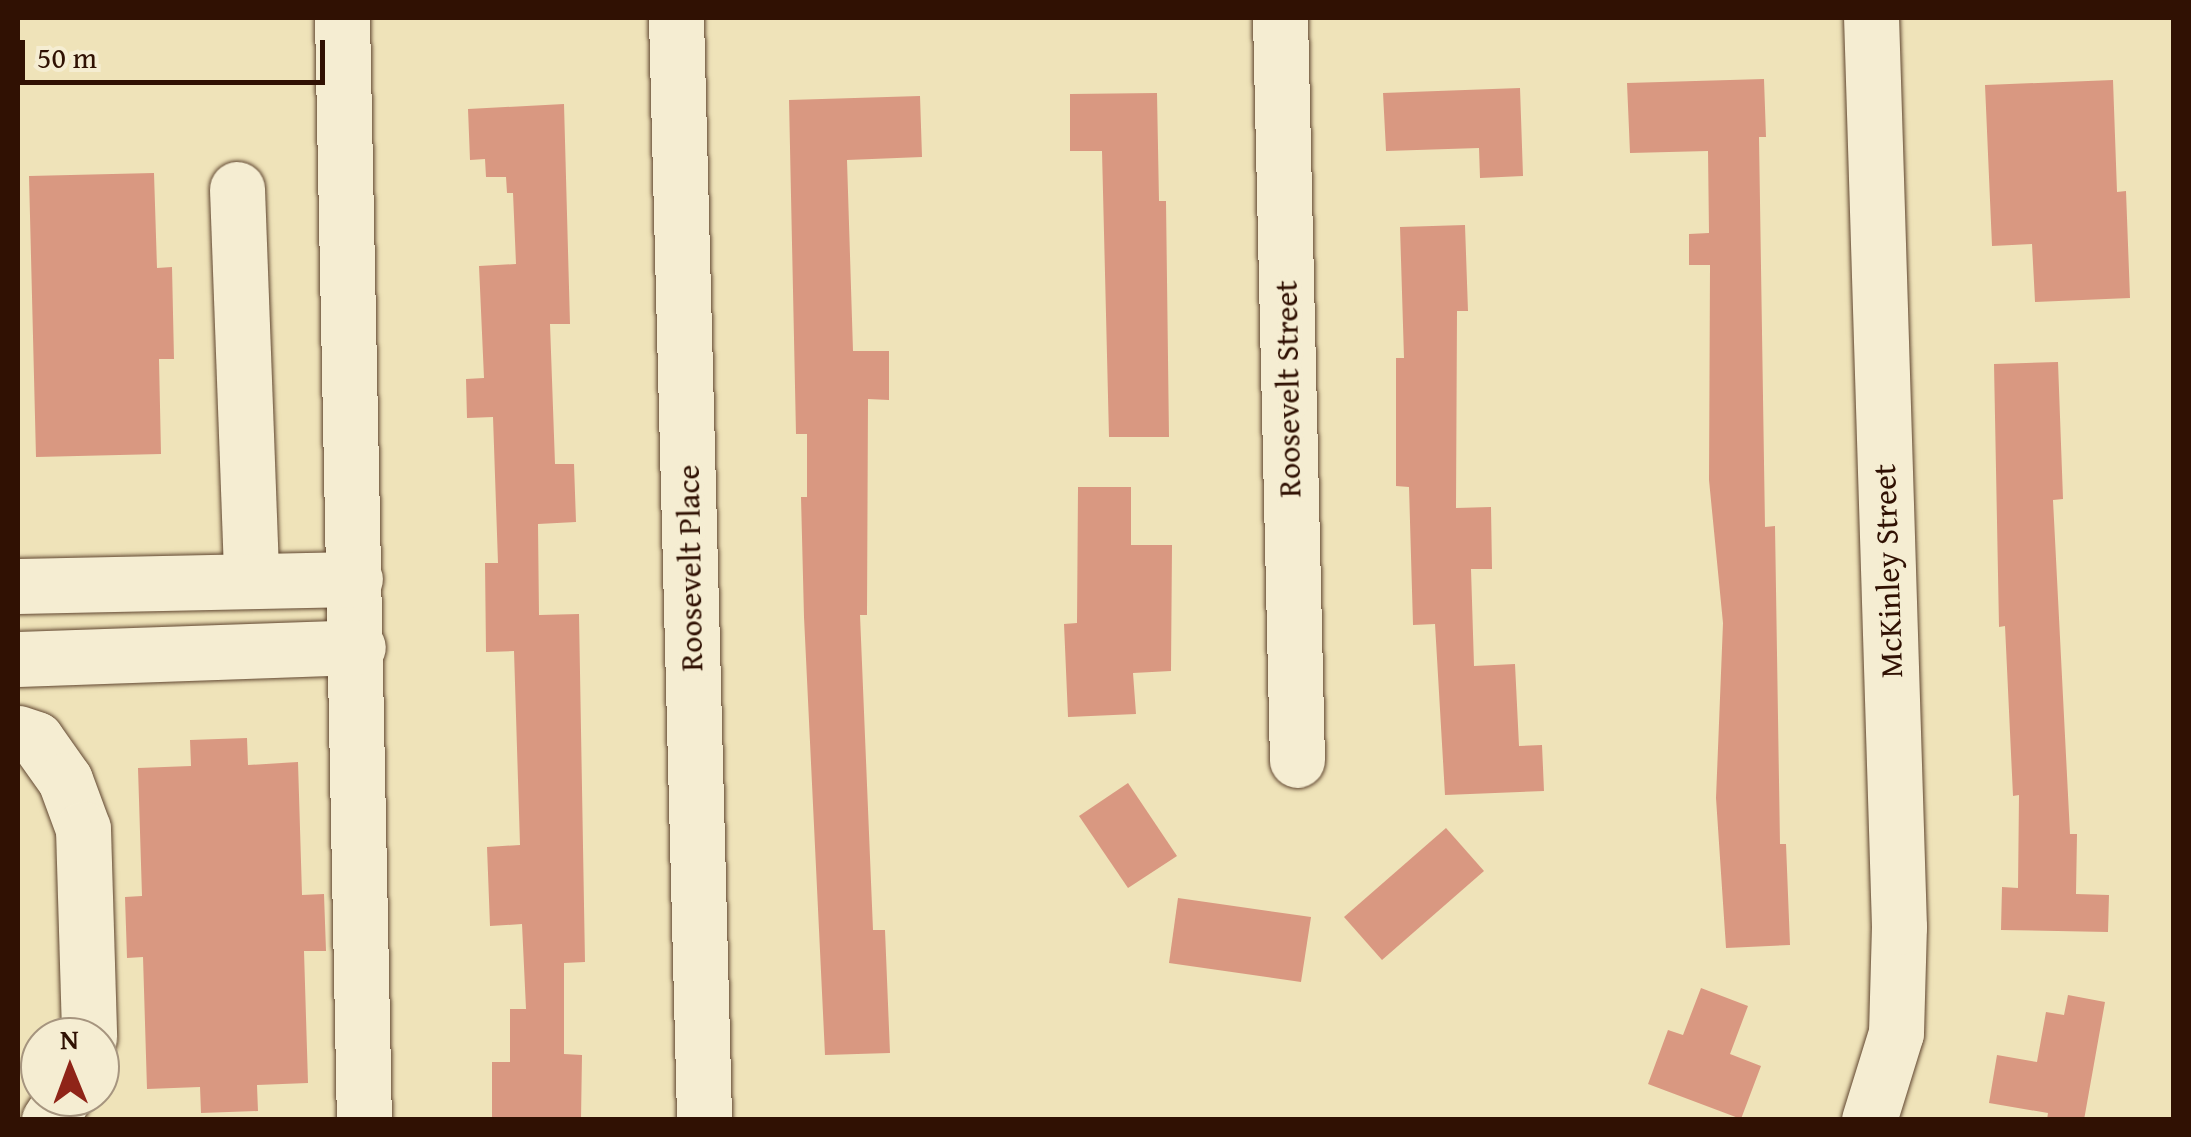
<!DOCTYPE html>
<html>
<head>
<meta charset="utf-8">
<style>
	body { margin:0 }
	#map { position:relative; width:2191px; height:1137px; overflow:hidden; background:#efe3b9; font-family:"Gentium Book Plus",serif }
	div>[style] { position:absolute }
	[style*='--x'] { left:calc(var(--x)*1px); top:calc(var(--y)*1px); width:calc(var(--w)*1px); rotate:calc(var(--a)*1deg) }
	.building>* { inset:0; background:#d99881 }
	.roads { filter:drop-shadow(0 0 2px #604630) drop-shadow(0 0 2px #604630) }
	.minor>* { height:55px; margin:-27.5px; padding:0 27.5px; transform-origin:27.5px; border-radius:27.5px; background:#f5edd2 }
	span { translate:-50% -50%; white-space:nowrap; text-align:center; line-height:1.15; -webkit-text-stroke:9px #f5edd2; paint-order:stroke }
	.street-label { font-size:32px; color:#301103 }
	.frame { position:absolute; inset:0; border:20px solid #301103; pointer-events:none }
	.north { position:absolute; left:20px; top:1017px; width:100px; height:100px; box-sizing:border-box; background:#f5edd2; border:2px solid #a6957f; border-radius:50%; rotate:359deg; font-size:28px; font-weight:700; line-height:40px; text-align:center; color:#301103 }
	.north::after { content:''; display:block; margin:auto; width:35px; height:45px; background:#8f2418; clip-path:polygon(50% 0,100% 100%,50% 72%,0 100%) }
	.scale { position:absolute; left:20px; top:40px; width:305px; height:45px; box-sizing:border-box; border:5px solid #301103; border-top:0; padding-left:12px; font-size:30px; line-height:35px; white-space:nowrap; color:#301103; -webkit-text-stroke:8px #f5edd2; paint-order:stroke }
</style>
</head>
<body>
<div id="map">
	<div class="building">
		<div style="clip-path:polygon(1764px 79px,1766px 137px,1759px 137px,1765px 527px,1775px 526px,1780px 844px,1786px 844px,1790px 945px,1726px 948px,1716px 798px,1723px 623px,1709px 480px,1710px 265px,1689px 265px,1689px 234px,1709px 233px,1708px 151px,1630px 153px,1627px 83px)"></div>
		<div style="clip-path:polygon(2113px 80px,2117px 192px,2126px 191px,2130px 298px,2035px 302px,2032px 244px,1992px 246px,1985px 85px)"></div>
		<div style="clip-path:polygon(1520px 88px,1523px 176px,1480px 178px,1479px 148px,1386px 151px,1383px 93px)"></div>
		<div style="clip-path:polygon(1157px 93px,1159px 201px,1166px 201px,1169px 437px,1109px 437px,1102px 151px,1070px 151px,1070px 94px)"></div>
		<div style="clip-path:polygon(920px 96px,922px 157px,847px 160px,853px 351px,889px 351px,889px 400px,868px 399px,867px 615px,860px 615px,873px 930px,885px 930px,890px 1053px,825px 1055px,804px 617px,801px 497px,807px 497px,807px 434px,796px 434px,789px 100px)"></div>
		<div style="clip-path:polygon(564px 104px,570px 324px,550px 324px,555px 464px,574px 464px,576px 522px,538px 524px,539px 615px,579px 614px,585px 962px,564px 963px,564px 1054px,582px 1055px,581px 1120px,492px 1120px,492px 1062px,510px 1062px,510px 1009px,526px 1009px,522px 924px,490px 926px,487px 847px,520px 845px,514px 651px,486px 652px,485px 563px,498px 563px,493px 417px,467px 418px,466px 379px,484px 378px,479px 266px,516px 264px,513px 193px,507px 193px,506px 177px,486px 177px,485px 159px,470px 160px,468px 109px)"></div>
		<div style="clip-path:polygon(154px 173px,157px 268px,172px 267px,174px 359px,159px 359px,161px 454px,36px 457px,29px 176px)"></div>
		<div style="clip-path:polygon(1465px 225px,1468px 311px,1457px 311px,1456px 508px,1491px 507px,1492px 569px,1471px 569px,1474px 666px,1515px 664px,1519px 746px,1542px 745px,1544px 791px,1445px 795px,1435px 624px,1413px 625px,1409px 487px,1396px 486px,1396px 358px,1404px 358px,1400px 227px)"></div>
		<div style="clip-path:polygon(2058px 362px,2063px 499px,2053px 500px,2070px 834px,2077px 834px,2076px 894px,2109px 895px,2108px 932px,2001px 930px,2002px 887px,2018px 888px,2019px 795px,2013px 796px,2005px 626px,1999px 627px,1994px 364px)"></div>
		<div style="clip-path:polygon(1078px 487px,1131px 487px,1131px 545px,1172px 545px,1171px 671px,1133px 673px,1136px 714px,1068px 717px,1064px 624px,1077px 623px)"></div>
		<div style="clip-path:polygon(247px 738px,248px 765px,298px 762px,302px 895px,324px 894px,326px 951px,304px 951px,308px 1083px,257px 1085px,258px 1111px,201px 1113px,200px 1087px,147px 1089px,143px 957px,127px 958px,125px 897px,142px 896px,138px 768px,191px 766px,190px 740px)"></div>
		<div style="clip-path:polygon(1128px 783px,1177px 856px,1128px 888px,1079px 816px)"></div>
		<div style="clip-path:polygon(1446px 828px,1484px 871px,1382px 960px,1344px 917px)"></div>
		<div style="clip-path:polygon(1178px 898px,1311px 917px,1301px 982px,1169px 963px)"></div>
		<div style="clip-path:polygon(1701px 988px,1748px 1006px,1730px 1054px,1761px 1066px,1741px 1119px,1648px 1084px,1668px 1030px,1683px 1035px)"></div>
		<div style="clip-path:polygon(2068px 995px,2105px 1002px,2084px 1120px,2047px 1120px,2048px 1113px,1989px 1103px,1997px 1055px,2037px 1062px,2046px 1012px,2064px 1015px)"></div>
	</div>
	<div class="roads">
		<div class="minor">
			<div style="--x:342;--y:18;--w:1102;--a:88.86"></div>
			<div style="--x:676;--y:18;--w:1102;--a:88.54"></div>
			<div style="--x:1280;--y:18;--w:742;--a:88.69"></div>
			<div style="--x:237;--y:189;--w:391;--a:87.9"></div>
			<div style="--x:18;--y:586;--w:337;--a:-1.2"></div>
			<div style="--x:18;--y:659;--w:340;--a:-2"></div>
			<div style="--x:18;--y:733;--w:19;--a:18"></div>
			<div style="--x:36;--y:739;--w:50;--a:54.7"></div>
			<div style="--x:65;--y:780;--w:52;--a:69.8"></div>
			<div style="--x:83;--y:829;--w:208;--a:88.3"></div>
			<div style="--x:49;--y:1120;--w:27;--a:-57"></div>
			<div style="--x:1869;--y:1120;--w:91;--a:-72.8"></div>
			<div style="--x:1896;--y:1033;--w:106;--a:-88.4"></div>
			<div style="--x:1899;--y:927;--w:909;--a:-91.76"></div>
		</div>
	</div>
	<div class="street-label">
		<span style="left:1288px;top:389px;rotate:-91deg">Roosevelt Street</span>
		<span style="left:690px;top:568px;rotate:-91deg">Roosevelt Place</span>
		<span style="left:1888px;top:571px;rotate:-92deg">McKinley Street</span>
	</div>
	<div class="frame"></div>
	<div class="north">N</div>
	<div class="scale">50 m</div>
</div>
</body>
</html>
